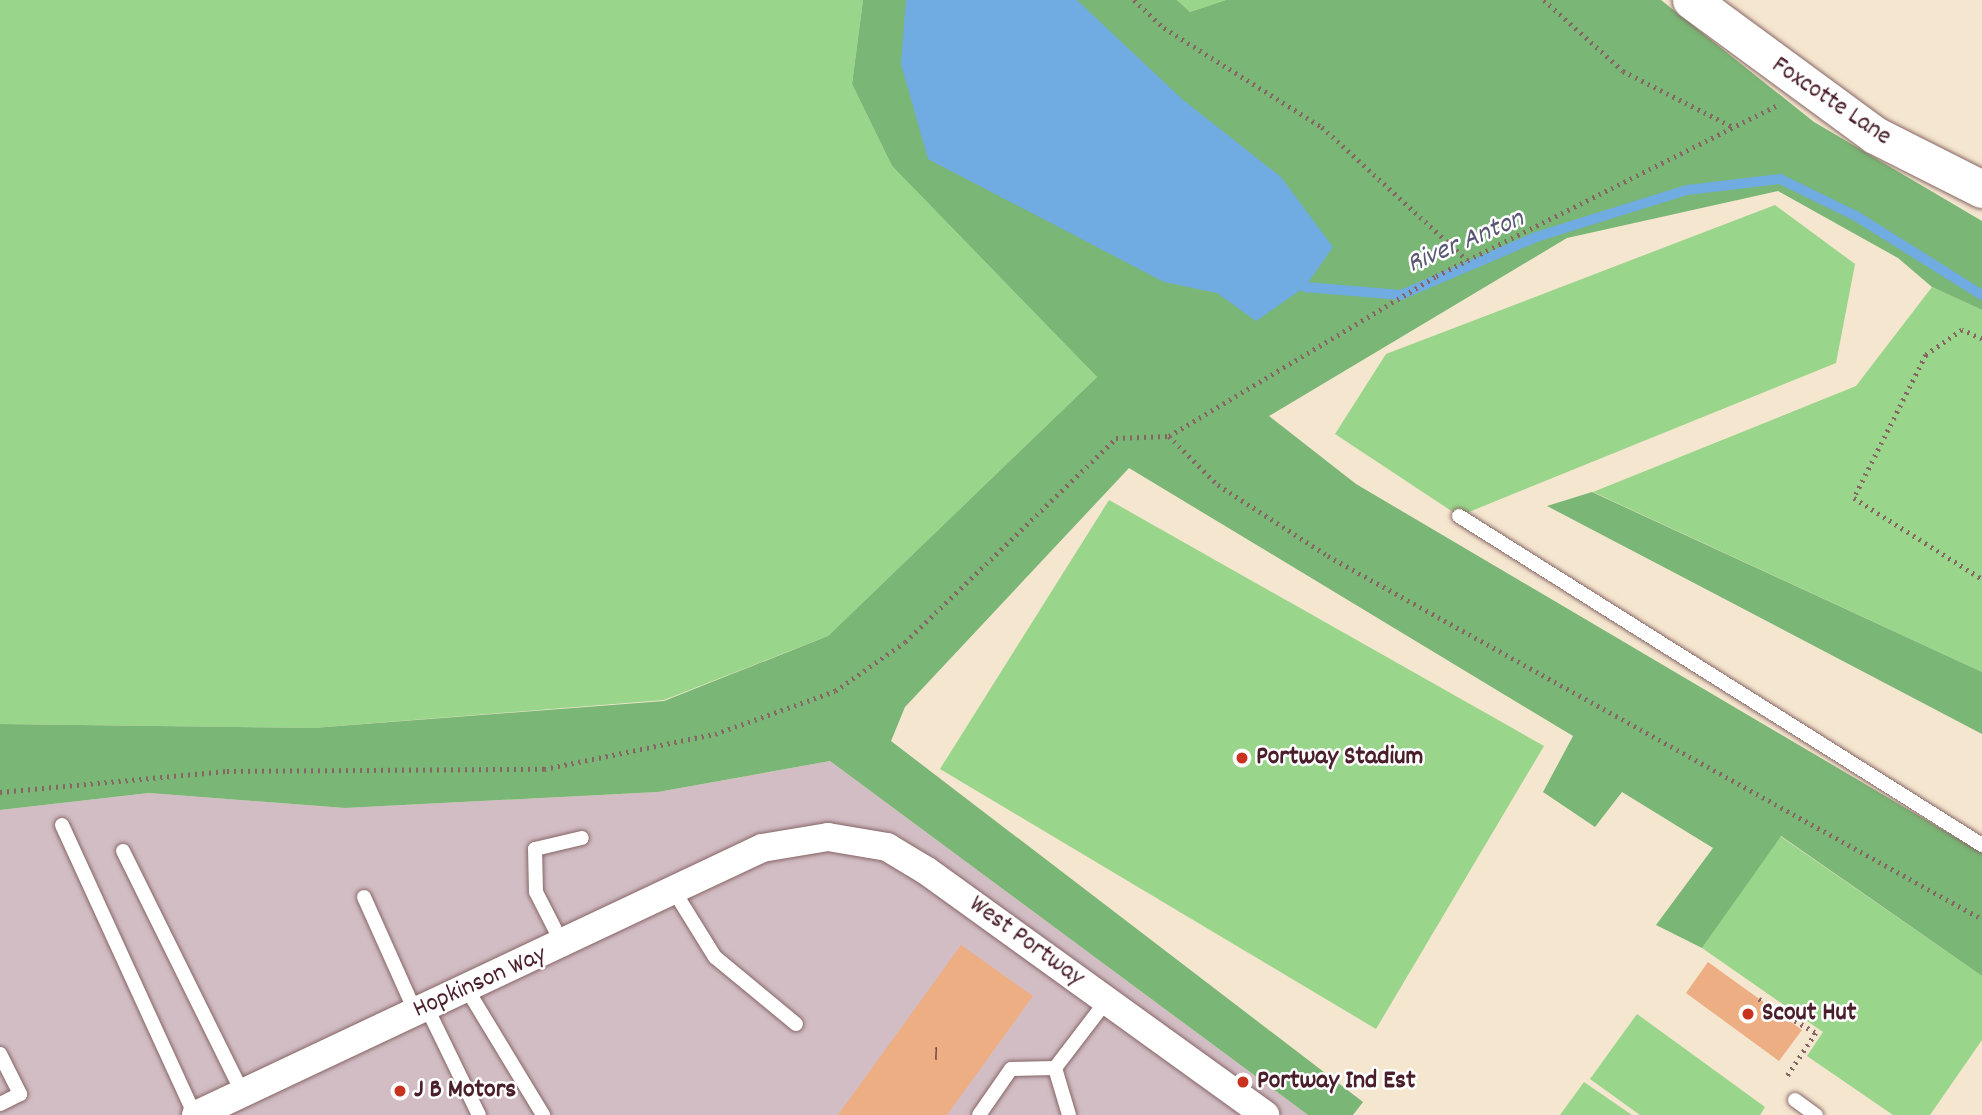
<!DOCTYPE html>
<html>
<head>
<meta charset="utf-8">
<style>
	body { margin:0 }
	#map { position:relative; width:1982px; height:1115px; overflow:hidden; background:#f5e6cf; font-family:Dekko,sans-serif }
	div>[style] { position:absolute }
	[style*='--x'] { left:calc(var(--x)*1px); top:calc(var(--y)*1px); width:calc(var(--w)*1px); rotate:calc(var(--a)*1deg) }
	.industrial>* { inset:0; background:#d2bdc5 }
	.green>* { inset:0; background:#99d58a }
	.forest>* { inset:0; background:#7ab676 }
	.water>* { inset:0; background:#70abe1 }
	.stream>* { height:10px; margin:-5px; padding:0 5px; transform-origin:5px; border-radius:5px; background:#70abe1 }
	.building>* { inset:0; background:#edae84 }
	.path>* { height:4.5px; margin-top:-2.25px; transform-origin:0; background:repeating-linear-gradient(90deg,#866564 0 2px,transparent 0 7px) }
	.roads { filter:drop-shadow(0 0 2px #866564) drop-shadow(0 0 2px #866564) }
	.service>* { height:14px; margin:-7px; padding:0 7px; transform-origin:7px; border-radius:7px; background:#fff }
	.minor>* { height:28px; margin:-14px; padding:0 14px; transform-origin:14px; border-radius:14px; background:#fff }
	.tertiary>* { height:37px; margin:-18.5px; padding:0 18.5px; transform-origin:18.5px; border-radius:18.5px; background:#fff }
	.dots>* { width:19px; height:19px; translate:-50% -50%; box-sizing:border-box; border:4px solid #fff; border-radius:50% }
	span { translate:-50% -50%; white-space:nowrap; text-align:center; line-height:1.15; -webkit-text-stroke:5px #fff; paint-order:stroke }
	.number-label { font-size:23px; color:#734341 }
	.number-label span { -webkit-text-stroke-width:0 }
	.street-label { font-size:26px; color:#4a1f2b }
	.poi-label { font-size:26px; color:#4a1f2b; font-weight:700 }
	.left { translate:0 -50%; text-align:left }
	.water-label { font-size:28px; color:#595774; font-style:italic }
</style>
</head>
<body>
<div id="map">
	<div class="industrial">
		<div style="clip-path:polygon(830px 761px,1308px 1115px,0 1115px,0 810px,149px 793px,345px 808px,658px 792px)"></div>
	</div>
	<div class="green">
		<div style="clip-path:polygon(0 0,863px 0,852px 84px,892px 166px,1097px 377px,828px 636px,664px 700px,313px 728px,0 724px)"></div>
		<div style="clip-path:polygon(1177px 0,1226px 0,1190px 12px)"></div>
		<div style="clip-path:polygon(1775px 205px,1855px 264px,1836px 363px,1459px 516px,1335px 434px,1386px 354px)"></div>
		<div style="clip-path:polygon(1932px 287px,1982px 310px,1982px 672px,1593px 492px,1856px 386px)"></div>
		<div style="clip-path:polygon(1109px 500px,1544px 746px,1376px 1029px,940px 769px)"></div>
		<div style="clip-path:polygon(1780px 836px,1982px 976px,1982px 1040px,1930px 1115px,1893px 1115px,1807px 1056px,1823px 1032px,1702px 948px)"></div>
		<div style="clip-path:polygon(1637px 1014px,1765px 1107px,1760px 1115px,1640px 1115px,1590px 1079px)"></div>
		<div style="clip-path:polygon(1584px 1082px,1632px 1115px,1560px 1115px)"></div>
	</div>
	<div class="forest">
		<div style="clip-path:polygon(863px 0,1177px 0,1190px 12px,1226px 0,1661px 0,1814px 122px,1982px 221px,1982px 310px,1932px 287px,1898px 258px,1778px 191px,1567px 238px,1269px 416px,1356px 484px,1982px 853px,1982px 976px,1781px 836px,1702px 948px,1656px 925px,1713px 848px,1622px 792px,1595px 827px,1543px 792px,1573px 736px,1129px 468px,905px 707px,891px 741px,1363px 1102px,1353px 1115px,1308px 1115px,830px 761px,658px 792px,345px 808px,149px 793px,0 810px,0 724px,313px 728px,664px 701px,828px 636px,1097px 377px,892px 166px,852px 84px)"></div>
		<div style="clip-path:polygon(1592px 492px,1982px 672px,1982px 734px,1547px 506px)"></div>
	</div>
	<div class="water">
		<div style="clip-path:polygon(906px 0,1077px 0,1182px 99px,1281px 177px,1333px 247px,1305px 287px,1256px 321px,1217px 293px,1164px 282px,928px 159px,901px 64px)"></div>
	</div>
	<div class="stream">
		<div style="--x:1296;--y:278;--w:13;--a:45"></div>
		<div style="--x:1305;--y:287;--w:96;--a:4.8"></div>
		<div style="--x:1401;--y:295;--w:147;--a:-23.2"></div>
		<div style="--x:1536;--y:237;--w:158;--a:-17.3"></div>
		<div style="--x:1687;--y:190;--w:94;--a:-6.7"></div>
		<div style="--x:1780;--y:179;--w:85;--a:26"></div>
		<div style="--x:1856;--y:216;--w:149;--a:32.1"></div>
	</div>
	<div class="building">
		<div style="clip-path:polygon(961px 945px,1033px 996px,947px 1115px,838px 1115px)"></div>
		<div style="clip-path:polygon(1708px 962px,1802px 1030px,1779px 1061px,1686px 993px)"></div>
	</div>
	<div class="path">
		<div style="--x:1134;--y:0;--w:41;--a:43"></div>
		<div style="--x:1164;--y:28;--w:186;--a:32.1"></div>
		<div style="--x:1322;--y:127;--w:197;--a:42.5"></div>
		<div style="--x:1544;--y:0;--w:106;--a:41.9"></div>
		<div style="--x:1623;--y:71;--w:123;--a:27"></div>
		<div style="--x:1982;--y:339;--w:22;--a:-156"></div>
		<div style="--x:1962;--y:330;--w:44;--a:145.2"></div>
		<div style="--x:1926;--y:355;--w:160;--a:116.7"></div>
		<div style="--x:1854;--y:498;--w:151;--a:32.3"></div>
		<div style="--x:1169;--y:436;--w:69;--a:45"></div>
		<div style="--x:1218;--y:485;--w:131;--a:32.8"></div>
		<div style="--x:1328;--y:556;--w:748;--a:29.03"></div>
		<div style="--x:0;--y:792;--w:228;--a:-5.3"></div>
		<div style="--x:227;--y:771;--w:317;--a:-0.4"></div>
		<div style="--x:544;--y:769;--w:175;--a:-11.6"></div>
		<div style="--x:715;--y:734;--w:127;--a:-19.7"></div>
		<div style="--x:835;--y:691;--w:85;--a:-35"></div>
		<div style="--x:905;--y:642;--w:293;--a:-44"></div>
		<div style="--x:1116;--y:438;--w:53;--a:-2.2"></div>
		<div style="--x:1169;--y:436;--w:311;--a:-30.9"></div>
		<div style="--x:1436;--y:276;--w:382;--a:-26.6"></div>
		<div style="--x:1759;--y:999;--w:66;--a:30.8"></div>
		<div style="--x:1816;--y:1033;--w:54;--a:123.7"></div>
	</div>
	<div class="roads">
		<div class="service">
			<div style="--x:1459;--y:516;--w:618;--a:32.17"></div>
			<div style="--x:62;--y:825;--w:319;--a:65.4"></div>
			<div style="--x:123;--y:851;--w:269;--a:63.7"></div>
			<div style="--x:674;--y:891;--w:78;--a:58.2"></div>
			<div style="--x:715;--y:957;--w:105;--a:39.6"></div>
			<div style="--x:364;--y:897;--w:125;--a:65.9"></div>
			<div style="--x:563;--y:945;--w:59;--a:-117"></div>
			<div style="--x:536;--y:892;--w:43;--a:-91.3"></div>
			<div style="--x:535;--y:849;--w:48;--a:-13.2"></div>
			<div style="--x:465;--y:986;--w:151;--a:58.8"></div>
			<div style="--x:426;--y:1006;--w:121;--a:64.1"></div>
			<div style="--x:0;--y:1054;--w:45;--a:63.4"></div>
			<div style="--x:20;--y:1094;--w:22;--a:153"></div>
			<div style="--x:1055;--y:1068;--w:49;--a:73.4"></div>
			<div style="--x:1795;--y:1100;--w:26;--a:36"></div>
			<div style="--x:979;--y:1115;--w:56;--a:-55.2"></div>
			<div style="--x:1011;--y:1069;--w:44;--a:-1.3"></div>
			<div style="--x:1055;--y:1068;--w:86;--a:-52.6"></div>
		</div>
		<div class="minor">
			<div style="--x:196;--y:1115;--w:626;--a:-25.25"></div>
			<div style="--x:762;--y:848;--w:67;--a:-9.5"></div>
			<div style="--x:828;--y:837;--w:60;--a:9.6"></div>
			<div style="--x:887;--y:847;--w:47;--a:31"></div>
			<div style="--x:927;--y:871;--w:417;--a:35.8"></div>
		</div>
		<div class="tertiary">
			<div style="--x:1691;--y:0;--w:228;--a:36.3"></div>
			<div style="--x:1875;--y:135;--w:120;--a:26.8"></div>
		</div>
	</div>
	<div class="dots">
		<div style="left:1242px;top:758px;background:#c8321e"></div>
		<div style="left:1748px;top:1014px;background:#c8321e"></div>
		<div style="left:1243px;top:1082px;background:#c8321e"></div>
		<div style="left:400px;top:1091px;background:#c8321e"></div>
	</div>
	<div class="number-label">
		<span style="left:936px;top:1056px">1</span>
	</div>
	<div class="street-label">
		<span style="left:1831px;top:102px;rotate:34deg">Foxcotte Lane</span>
		<span style="left:1026px;top:942px;rotate:36deg">West Portway</span>
		<span style="left:480px;top:983px;rotate:-24deg">Hopkinson Way</span>
	</div>
	<div class="poi-label">
		<span class="left" style="left:1256px;top:758px">Portway Stadium</span>
		<span class="left" style="left:1762px;top:1014px">Scout Hut</span>
		<span class="left" style="left:1257px;top:1082px">Portway Ind Est</span>
		<span class="left" style="left:414px;top:1091px">J B Motors</span>
	</div>
	<div class="water-label">
		<span style="left:1466px;top:243px;rotate:-23deg">River Anton</span>
	</div>
</div>
</body>
</html>
